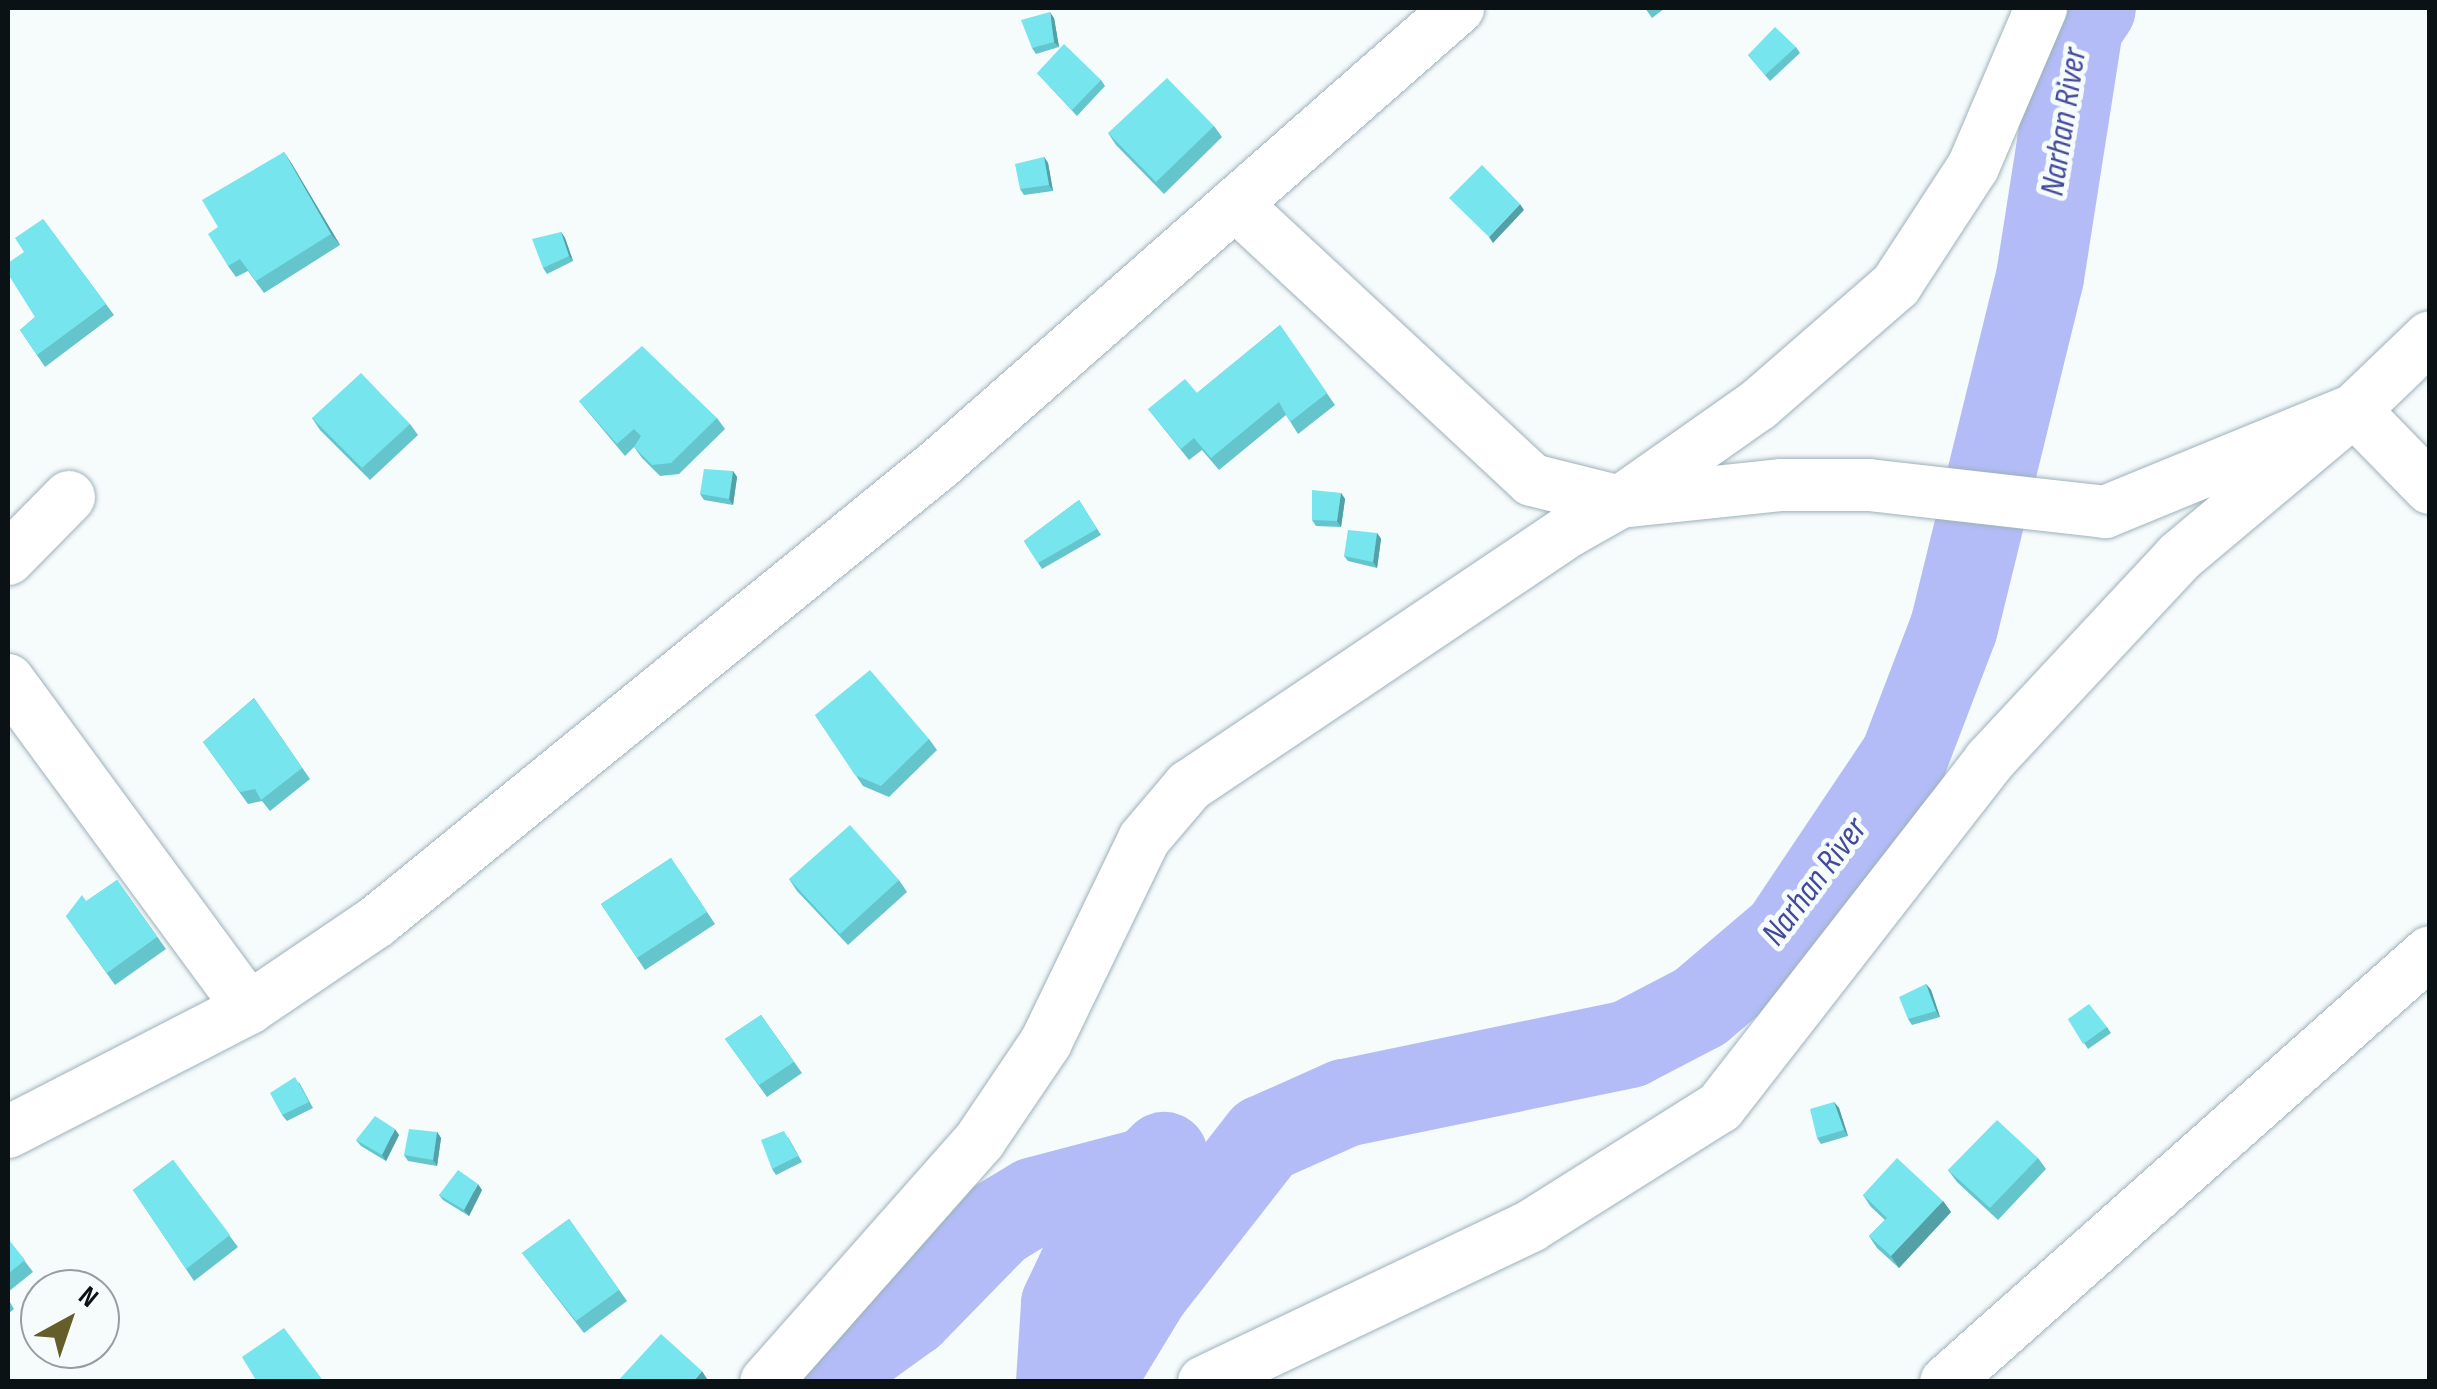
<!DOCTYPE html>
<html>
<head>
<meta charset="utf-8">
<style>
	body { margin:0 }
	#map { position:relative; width:2437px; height:1389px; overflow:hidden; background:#f6fbfc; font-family:"Sofia Sans Condensed",sans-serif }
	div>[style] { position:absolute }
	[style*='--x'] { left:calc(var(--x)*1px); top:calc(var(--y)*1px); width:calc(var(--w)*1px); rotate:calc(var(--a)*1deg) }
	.river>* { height:88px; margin:-44px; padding:0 44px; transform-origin:44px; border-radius:44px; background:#b3bcf6 }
	.roads { filter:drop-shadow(0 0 2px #9db1ba) drop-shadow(0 0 2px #9db1ba) }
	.minor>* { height:52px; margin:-26px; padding:0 26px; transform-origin:26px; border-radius:26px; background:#fff }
	.wall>* { inset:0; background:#65c5cd }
	.shaded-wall>* { inset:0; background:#53a0a7 }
	.building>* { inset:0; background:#76e5ee }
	span { translate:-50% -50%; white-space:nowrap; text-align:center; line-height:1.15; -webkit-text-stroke:10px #f6fbfc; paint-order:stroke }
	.water-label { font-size:35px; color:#44499b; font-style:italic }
	.frame { position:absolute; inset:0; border:10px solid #0b1215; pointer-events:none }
	.north { position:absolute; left:20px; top:1269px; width:100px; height:100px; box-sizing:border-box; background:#f6fbfc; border:2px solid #989ea0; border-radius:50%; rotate:40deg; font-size:28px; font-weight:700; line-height:40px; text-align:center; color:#0b1215 }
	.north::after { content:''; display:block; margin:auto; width:35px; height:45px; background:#655e2a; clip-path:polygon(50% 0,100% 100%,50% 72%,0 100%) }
</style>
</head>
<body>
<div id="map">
	<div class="river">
		<div style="--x:814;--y:1382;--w:118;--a:-35.7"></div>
		<div style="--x:910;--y:1313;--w:124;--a:-45.7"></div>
		<div style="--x:997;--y:1224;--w:44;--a:-31.2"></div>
		<div style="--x:1035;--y:1201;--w:106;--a:-14.7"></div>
		<div style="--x:1060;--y:1382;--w:78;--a:-86.3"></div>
		<div style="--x:1065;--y:1304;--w:103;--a:-64.7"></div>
		<div style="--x:1109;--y:1211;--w:78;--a:-45"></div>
		<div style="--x:1090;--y:1382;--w:108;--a:-58.7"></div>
		<div style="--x:1146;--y:1290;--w:192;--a:-52"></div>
		<div style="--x:1264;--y:1139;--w:89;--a:-24"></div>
		<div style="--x:1345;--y:1103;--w:290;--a:-11.7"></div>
		<div style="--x:1629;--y:1044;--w:80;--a:-27.5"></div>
		<div style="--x:1700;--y:1007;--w:113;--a:-40.3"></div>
		<div style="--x:1786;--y:934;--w:212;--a:-56.2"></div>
		<div style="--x:1904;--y:758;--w:140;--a:-69.1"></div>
		<div style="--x:1954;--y:627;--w:360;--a:-76.2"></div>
		<div style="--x:2040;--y:277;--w:253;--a:-81.1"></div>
		<div style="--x:2079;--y:27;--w:23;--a:-56"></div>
	</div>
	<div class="roads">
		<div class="minor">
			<div style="--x:1235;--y:204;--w:405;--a:42.9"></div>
			<div style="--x:1532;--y:480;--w:91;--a:14"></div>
			<div style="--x:1620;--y:502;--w:169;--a:-35.1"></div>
			<div style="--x:1758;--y:405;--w:183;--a:-41"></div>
			<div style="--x:1896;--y:285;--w:141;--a:-56.9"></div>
			<div style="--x:1973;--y:167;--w:173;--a:-66.8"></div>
			<div style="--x:8;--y:559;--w:87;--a:-45.5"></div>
			<div style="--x:8;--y:680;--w:407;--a:53.7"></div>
			<div style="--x:8;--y:1132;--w:271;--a:-27.2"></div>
			<div style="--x:249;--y:1008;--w:153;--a:-34.1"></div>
			<div style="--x:376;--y:922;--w:726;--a:-39.13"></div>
			<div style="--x:939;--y:464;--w:691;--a:-41.3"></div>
			<div style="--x:766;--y:1382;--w:323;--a:-48.5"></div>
			<div style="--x:980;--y:1140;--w:118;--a:-56"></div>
			<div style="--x:1046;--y:1042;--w:225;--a:-64.2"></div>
			<div style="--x:1144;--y:839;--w:70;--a:-49.7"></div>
			<div style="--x:1189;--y:786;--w:458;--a:-33.9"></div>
			<div style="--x:1569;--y:531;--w:59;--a:-29.6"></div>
			<div style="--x:1620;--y:502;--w:163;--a:-6"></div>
			<div style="--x:1782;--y:485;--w:87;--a:0"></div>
			<div style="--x:1869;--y:485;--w:238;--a:6.5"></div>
			<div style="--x:2105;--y:512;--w:269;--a:-22.3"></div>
			<div style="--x:2354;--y:410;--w:105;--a:-43.8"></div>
			<div style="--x:1204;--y:1382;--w:362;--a:-25.5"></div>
			<div style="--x:1531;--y:1226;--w:223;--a:-32.2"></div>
			<div style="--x:1720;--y:1107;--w:438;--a:-52.1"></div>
			<div style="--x:1989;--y:761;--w:279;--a:-47"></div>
			<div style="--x:2179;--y:557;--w:229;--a:-40"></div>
			<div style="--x:2354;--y:410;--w:109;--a:45.7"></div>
			<div style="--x:1946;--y:1382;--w:647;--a:-41.62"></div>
		</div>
	</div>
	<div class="wall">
		<div style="clip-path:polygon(1645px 8px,1665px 8px,1652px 18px)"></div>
		<div style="clip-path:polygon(1054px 18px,1059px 47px,1036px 54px,1032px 48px)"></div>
		<div style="clip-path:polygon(1796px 47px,1800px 53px,1770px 81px,1748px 55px)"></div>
		<div style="clip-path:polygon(1037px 73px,1101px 80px,1105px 86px,1077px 116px)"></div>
		<div style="clip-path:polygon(1214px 126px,1222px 137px,1164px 194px,1116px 145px,1108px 133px)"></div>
		<div style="clip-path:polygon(284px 152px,340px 245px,264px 293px,248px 271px,236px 277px,228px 266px,218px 227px)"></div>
		<div style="clip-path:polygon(1044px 157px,1048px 163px,1053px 191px,1024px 195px,1020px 189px)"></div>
		<div style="clip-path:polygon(43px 219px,114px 315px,45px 367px,20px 330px,35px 317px)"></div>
		<div style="clip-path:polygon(561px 232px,565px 238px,573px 261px,547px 274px,543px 268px)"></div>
		<div style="clip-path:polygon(1280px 325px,1335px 405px,1298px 434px,1286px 415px,1219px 470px,1202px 450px,1189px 460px,1148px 409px,1197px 393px)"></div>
		<div style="clip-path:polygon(579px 401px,717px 418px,725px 429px,679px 474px,660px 476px,642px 458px,634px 447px,625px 456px)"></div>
		<div style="clip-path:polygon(312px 418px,410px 424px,418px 435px,370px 480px,320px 430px)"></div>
		<div style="clip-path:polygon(733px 471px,737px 477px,733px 505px,704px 500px,700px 494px)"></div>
		<div style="clip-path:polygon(1341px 493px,1345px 499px,1341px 527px,1316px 526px,1312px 520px)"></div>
		<div style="clip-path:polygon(1079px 500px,1101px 535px,1042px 569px,1024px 541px)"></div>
		<div style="clip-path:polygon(1377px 533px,1381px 539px,1377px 568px,1348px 561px,1344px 556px)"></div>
		<div style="clip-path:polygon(254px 698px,310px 779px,270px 811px,262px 801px,248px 804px,203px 742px)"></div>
		<div style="clip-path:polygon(815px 715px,929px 739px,937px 750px,889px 797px,863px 786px)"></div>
		<div style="clip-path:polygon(671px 858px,715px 924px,645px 970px,601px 904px)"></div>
		<div style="clip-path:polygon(789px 879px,899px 880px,907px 892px,848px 945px,797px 891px)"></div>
		<div style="clip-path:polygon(117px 880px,166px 949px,115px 985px,66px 916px)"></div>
		<div style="clip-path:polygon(1926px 984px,1931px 990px,1940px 1017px,1912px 1025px,1908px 1019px)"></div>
		<div style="clip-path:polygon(761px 1015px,802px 1073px,767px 1097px,725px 1039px)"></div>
		<div style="clip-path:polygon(2068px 1019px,2107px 1027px,2111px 1033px,2088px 1049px)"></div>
		<div style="clip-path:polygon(299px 1082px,313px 1108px,287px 1121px,282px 1115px)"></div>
		<div style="clip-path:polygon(1834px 1102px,1839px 1108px,1848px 1136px,1821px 1144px,1817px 1138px)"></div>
		<div style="clip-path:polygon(437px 1132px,441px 1138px,437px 1166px,408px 1161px,404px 1155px)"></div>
		<div style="clip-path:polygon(399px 1135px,386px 1161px,361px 1146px,356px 1140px)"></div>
		<div style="clip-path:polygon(788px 1137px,802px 1162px,776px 1175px,772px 1169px)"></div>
		<div style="clip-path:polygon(2038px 1158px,2046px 1169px,1998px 1220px,1957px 1182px,1948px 1170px)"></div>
		<div style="clip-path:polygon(173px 1160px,238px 1247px,194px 1281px,133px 1190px)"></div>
		<div style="clip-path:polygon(482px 1190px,469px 1216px,443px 1200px,439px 1195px)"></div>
		<div style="clip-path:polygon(1863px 1195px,1943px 1201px,1951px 1212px,1899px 1268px,1877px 1248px,1869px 1236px,1885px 1220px,1871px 1207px)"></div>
		<div style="clip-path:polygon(569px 1219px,627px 1301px,584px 1333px,522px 1253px)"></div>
		<div style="clip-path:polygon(8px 1239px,33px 1272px,8px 1292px)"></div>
		<div style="clip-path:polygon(8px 1299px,14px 1309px,8px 1314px)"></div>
	</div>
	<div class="shaded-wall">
		<div style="clip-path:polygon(1050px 12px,1054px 18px,1059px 47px,1054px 42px)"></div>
		<div style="clip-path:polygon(284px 152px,292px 164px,340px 245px,331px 234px)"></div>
		<div style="clip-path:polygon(1044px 157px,1048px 163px,1053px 191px,1049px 185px)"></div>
		<div style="clip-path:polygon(1520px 204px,1524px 210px,1493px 243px,1489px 237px)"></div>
		<div style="clip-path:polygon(561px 232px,565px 238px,573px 261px,569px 256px)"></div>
		<div style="clip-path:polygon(733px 471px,737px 477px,733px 505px,729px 499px)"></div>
		<div style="clip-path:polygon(1341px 493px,1345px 499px,1341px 527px,1337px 521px)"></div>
		<div style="clip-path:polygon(1377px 533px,1381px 539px,1377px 568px,1373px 562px)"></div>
		<div style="clip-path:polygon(1926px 984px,1931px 990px,1940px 1017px,1936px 1011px)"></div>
		<div style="clip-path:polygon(1834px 1102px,1839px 1108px,1848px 1136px,1844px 1130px)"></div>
		<div style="clip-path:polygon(395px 1129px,399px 1135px,386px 1161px,382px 1155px)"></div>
		<div style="clip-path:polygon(437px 1132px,441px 1138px,437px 1166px,433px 1160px)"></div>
		<div style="clip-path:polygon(478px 1184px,482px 1190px,469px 1216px,464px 1210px)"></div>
		<div style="clip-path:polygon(1943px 1201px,1951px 1212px,1899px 1268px,1891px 1256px)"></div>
		<div style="clip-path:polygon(702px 1371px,709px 1382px,693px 1382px)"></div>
	</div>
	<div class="building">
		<div style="clip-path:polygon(1050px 12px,1054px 42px,1032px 48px,1021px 20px)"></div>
		<div style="clip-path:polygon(1775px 27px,1796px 47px,1765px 75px,1748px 55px)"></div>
		<div style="clip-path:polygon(1064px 44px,1101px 80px,1072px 110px,1037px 73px)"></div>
		<div style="clip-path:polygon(1167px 78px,1214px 126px,1156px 182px,1108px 133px)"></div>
		<div style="clip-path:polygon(284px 152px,331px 234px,256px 281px,240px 259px,228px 266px,208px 234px,218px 227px,202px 200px)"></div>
		<div style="clip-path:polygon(1044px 157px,1049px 185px,1020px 189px,1015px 164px)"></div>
		<div style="clip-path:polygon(1482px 165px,1520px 204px,1489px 237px,1449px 198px)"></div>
		<div style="clip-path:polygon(43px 219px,106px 304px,37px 355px,20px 330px,35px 317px,8px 274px,8px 263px,24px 252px,15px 238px)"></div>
		<div style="clip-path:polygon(561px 232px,569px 256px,543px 268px,532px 239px)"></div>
		<div style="clip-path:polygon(1280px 325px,1327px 393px,1290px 422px,1279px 402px,1211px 458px,1194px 438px,1181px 449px,1148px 409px,1185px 379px,1197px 393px)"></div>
		<div style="clip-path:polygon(642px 346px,717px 418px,671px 463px,652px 465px,634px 447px,641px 436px,634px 429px,617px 444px,579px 401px)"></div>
		<div style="clip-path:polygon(361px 373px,410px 424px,362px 468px,312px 418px)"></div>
		<div style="clip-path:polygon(704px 469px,733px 471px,729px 499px,700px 494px)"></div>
		<div style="clip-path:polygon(1312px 490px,1341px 493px,1337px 521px,1312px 520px)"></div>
		<div style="clip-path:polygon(1079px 500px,1097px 529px,1038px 563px,1024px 541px)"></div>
		<div style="clip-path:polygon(1348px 530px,1377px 533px,1373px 562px,1344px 556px)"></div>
		<div style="clip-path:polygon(870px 670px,929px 739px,881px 786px,855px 775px,815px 715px)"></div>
		<div style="clip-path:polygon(254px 698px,302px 768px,261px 800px,255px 789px,240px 792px,203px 742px)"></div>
		<div style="clip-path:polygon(850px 825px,899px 880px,840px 934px,789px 879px)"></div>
		<div style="clip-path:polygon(671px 858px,707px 912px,637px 958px,601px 904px)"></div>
		<div style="clip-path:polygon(117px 880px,157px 937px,107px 973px,66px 916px,82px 895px,86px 901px)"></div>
		<div style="clip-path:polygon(1926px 984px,1936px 1011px,1908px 1019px,1899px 997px)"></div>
		<div style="clip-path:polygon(2089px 1004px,2107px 1027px,2083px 1044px,2068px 1019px)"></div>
		<div style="clip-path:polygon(761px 1015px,794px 1062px,759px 1085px,725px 1039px)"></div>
		<div style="clip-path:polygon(295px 1077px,309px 1102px,282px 1115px,270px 1093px)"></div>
		<div style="clip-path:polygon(1834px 1102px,1844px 1130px,1817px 1138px,1810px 1109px)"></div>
		<div style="clip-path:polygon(375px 1116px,395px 1129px,382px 1155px,356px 1140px)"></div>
		<div style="clip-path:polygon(1997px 1120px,2038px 1158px,1990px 1208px,1948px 1170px)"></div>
		<div style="clip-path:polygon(409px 1129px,437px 1132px,433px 1160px,404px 1155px)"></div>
		<div style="clip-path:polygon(784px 1131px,798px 1156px,772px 1169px,761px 1140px)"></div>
		<div style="clip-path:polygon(1897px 1158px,1943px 1201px,1891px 1256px,1869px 1236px,1887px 1218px,1863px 1195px)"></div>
		<div style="clip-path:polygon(173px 1160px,230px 1235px,186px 1269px,133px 1190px)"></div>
		<div style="clip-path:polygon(458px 1170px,478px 1184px,464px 1210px,439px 1195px)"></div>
		<div style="clip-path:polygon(569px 1219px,619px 1290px,576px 1321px,522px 1253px)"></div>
		<div style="clip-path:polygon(8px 1239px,25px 1260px,8px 1274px)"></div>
		<div style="clip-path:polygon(284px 1328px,324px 1382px,257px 1382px,242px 1357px)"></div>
		<div style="clip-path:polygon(661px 1334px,702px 1371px,693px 1382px,617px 1382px)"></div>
	</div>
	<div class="water-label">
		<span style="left:2064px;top:122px;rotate:-81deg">Narhan River</span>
		<span style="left:1815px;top:882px;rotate:-53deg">Narhan River</span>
	</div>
	<div class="frame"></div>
	<div class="north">N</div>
</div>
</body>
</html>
